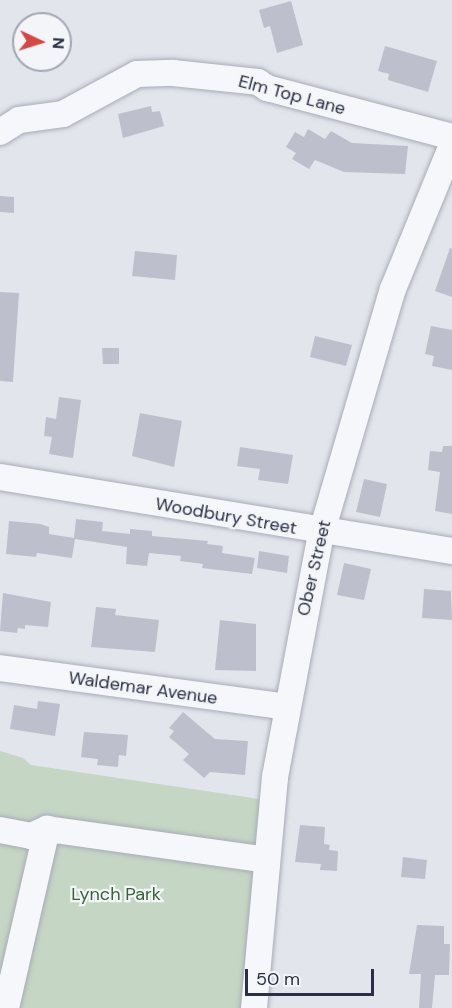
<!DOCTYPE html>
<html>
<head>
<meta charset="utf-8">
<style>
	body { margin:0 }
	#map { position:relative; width:452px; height:1008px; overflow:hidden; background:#e3e5ec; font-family:"DM Sans",sans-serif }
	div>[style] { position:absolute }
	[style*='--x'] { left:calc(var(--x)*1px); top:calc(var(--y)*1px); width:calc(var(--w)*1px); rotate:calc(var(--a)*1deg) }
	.green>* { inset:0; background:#c5d6c4 }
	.building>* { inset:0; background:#bdc0cc }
	.roads { filter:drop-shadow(0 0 2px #a8abb7) drop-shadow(0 0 2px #a8abb7) }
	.minor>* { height:26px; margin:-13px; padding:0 13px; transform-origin:13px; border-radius:13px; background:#f6f7fa }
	span { translate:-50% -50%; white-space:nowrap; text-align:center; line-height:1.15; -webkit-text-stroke:4.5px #f3f5f9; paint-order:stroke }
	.street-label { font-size:18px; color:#2a2f45 }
	.park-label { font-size:18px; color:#376137 }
	.north { position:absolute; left:12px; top:12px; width:60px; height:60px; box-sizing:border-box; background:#f3f5f9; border:2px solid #a3a6b1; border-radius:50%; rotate:94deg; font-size:16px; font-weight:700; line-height:24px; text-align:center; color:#2a2f45 }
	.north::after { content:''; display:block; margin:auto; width:21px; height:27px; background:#d34946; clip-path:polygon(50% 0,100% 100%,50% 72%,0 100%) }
	.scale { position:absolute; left:245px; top:969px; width:129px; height:27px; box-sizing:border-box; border:3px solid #2a2f45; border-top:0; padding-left:8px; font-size:18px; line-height:21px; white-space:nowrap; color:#2a2f45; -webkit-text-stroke:4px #f3f5f9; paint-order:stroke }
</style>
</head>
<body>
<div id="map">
	<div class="green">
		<div style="clip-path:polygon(0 751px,23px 758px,31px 765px,273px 801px,254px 1008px,0 1008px)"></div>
	</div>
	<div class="building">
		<div style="clip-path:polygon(291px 1px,303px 45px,277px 53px,270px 26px,264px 28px,259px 10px)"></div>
		<div style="clip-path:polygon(385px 46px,437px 61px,428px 92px,388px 80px,389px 74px,378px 71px)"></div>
		<div style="clip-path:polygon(151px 106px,152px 112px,160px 111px,164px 126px,123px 138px,118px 114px)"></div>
		<div style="clip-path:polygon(308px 129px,325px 139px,331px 131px,352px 143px,408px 146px,405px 174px,344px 172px,315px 160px,309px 169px,292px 159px,296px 153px,286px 147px,295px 132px,304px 137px)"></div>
		<div style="clip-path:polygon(0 196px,14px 197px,14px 213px,0 212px)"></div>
		<div style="clip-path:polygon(450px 248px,452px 249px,452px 297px,435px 291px)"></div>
		<div style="clip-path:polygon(135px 251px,177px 255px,175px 280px,132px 276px)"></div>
		<div style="clip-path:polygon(0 292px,19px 293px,13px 382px,0 381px)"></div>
		<div style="clip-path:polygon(431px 326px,452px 330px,452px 370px,432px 366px,434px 356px,425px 354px)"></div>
		<div style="clip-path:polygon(315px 336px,352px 345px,346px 366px,310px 357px)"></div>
		<div style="clip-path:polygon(102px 348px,119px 348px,119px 364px,103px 364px)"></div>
		<div style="clip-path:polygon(59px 397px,81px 400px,73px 458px,49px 454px,52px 437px,44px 436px,46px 417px,56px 419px)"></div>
		<div style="clip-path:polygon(140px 413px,182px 421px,174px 467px,132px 456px)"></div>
		<div style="clip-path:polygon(443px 446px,452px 446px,452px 514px,435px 511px,440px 472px,428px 470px,430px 451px,442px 452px)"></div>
		<div style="clip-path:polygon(240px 447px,293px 455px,288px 484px,258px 480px,260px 469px,237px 466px)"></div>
		<div style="clip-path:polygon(364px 479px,387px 484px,380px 517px,356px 512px)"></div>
		<div style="clip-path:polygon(76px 519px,103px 522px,102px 531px,130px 534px,130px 529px,152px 531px,152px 536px,208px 541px,207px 544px,223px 546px,222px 553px,255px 558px,252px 574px,202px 568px,203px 564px,180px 561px,181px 556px,149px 553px,147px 566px,126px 564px,127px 547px,75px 539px,72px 558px,37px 553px,36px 557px,6px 554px,9px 521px,41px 524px,49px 527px,49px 534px,74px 538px)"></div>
		<div style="clip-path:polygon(259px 551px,289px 556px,287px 573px,257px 568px)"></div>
		<div style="clip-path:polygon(344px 563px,371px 569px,364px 600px,337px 595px)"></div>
		<div style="clip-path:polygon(424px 589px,451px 591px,452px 620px,422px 618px)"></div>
		<div style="clip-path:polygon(3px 593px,51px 602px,48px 627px,25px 625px,25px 629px,18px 628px,17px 633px,0 631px)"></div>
		<div style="clip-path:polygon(96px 607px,116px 609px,115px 615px,159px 620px,155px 652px,91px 647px)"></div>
		<div style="clip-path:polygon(220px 620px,256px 624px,256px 671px,215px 670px)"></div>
		<div style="clip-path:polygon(38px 701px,60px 704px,55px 736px,10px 729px,14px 705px,37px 709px)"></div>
		<div style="clip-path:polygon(183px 712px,215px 739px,248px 741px,245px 775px,210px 772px,204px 778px,183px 760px,189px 754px,169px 737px,174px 731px,169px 728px)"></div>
		<div style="clip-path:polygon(84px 732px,128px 735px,126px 756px,119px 755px,118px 767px,97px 765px,98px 759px,81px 757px)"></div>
		<div style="clip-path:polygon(300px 825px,325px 827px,324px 844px,330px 845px,329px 850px,338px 851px,337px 871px,320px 870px,321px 864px,295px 862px)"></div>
		<div style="clip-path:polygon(403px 857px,427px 860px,425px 879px,401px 877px)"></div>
		<div style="clip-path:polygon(417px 925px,444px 926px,444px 944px,450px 944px,449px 975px,435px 975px,432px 1008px,419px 1008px,421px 974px,409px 974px)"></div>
	</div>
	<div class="roads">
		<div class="minor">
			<div style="--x:0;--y:132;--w:22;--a:-32"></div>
			<div style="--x:19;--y:120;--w:44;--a:-7.8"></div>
			<div style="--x:63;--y:114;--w:84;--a:-28.4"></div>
			<div style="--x:137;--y:74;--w:36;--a:-2"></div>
			<div style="--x:173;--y:73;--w:85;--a:6"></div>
			<div style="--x:258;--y:82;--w:11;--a:34"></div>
			<div style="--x:267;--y:88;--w:191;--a:14.8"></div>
			<div style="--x:0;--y:477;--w:458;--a:9.3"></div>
			<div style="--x:0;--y:668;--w:290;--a:7.7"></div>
			<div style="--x:0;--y:830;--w:32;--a:11"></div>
			<div style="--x:31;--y:836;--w:17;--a:-24"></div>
			<div style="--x:47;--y:829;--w:222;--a:8"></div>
			<div style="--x:6;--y:1008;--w:184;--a:-77.1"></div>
			<div style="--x:254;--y:1008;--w:232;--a:-84.8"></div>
			<div style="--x:275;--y:777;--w:243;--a:-79.3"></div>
			<div style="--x:320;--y:538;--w:259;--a:-73.7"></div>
			<div style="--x:393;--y:289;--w:156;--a:-67.7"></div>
		</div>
	</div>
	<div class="street-label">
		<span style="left:292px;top:95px;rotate:15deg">Elm Top Lane</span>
		<span style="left:226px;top:516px;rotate:10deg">Woodbury Street</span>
		<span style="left:314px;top:568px;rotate:-77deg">Ober Street</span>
		<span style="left:143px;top:688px;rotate:8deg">Waldemar Avenue</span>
	</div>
	<div class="park-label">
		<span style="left:116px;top:894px">Lynch Park</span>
	</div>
	<div class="north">N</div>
	<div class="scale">50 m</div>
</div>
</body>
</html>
